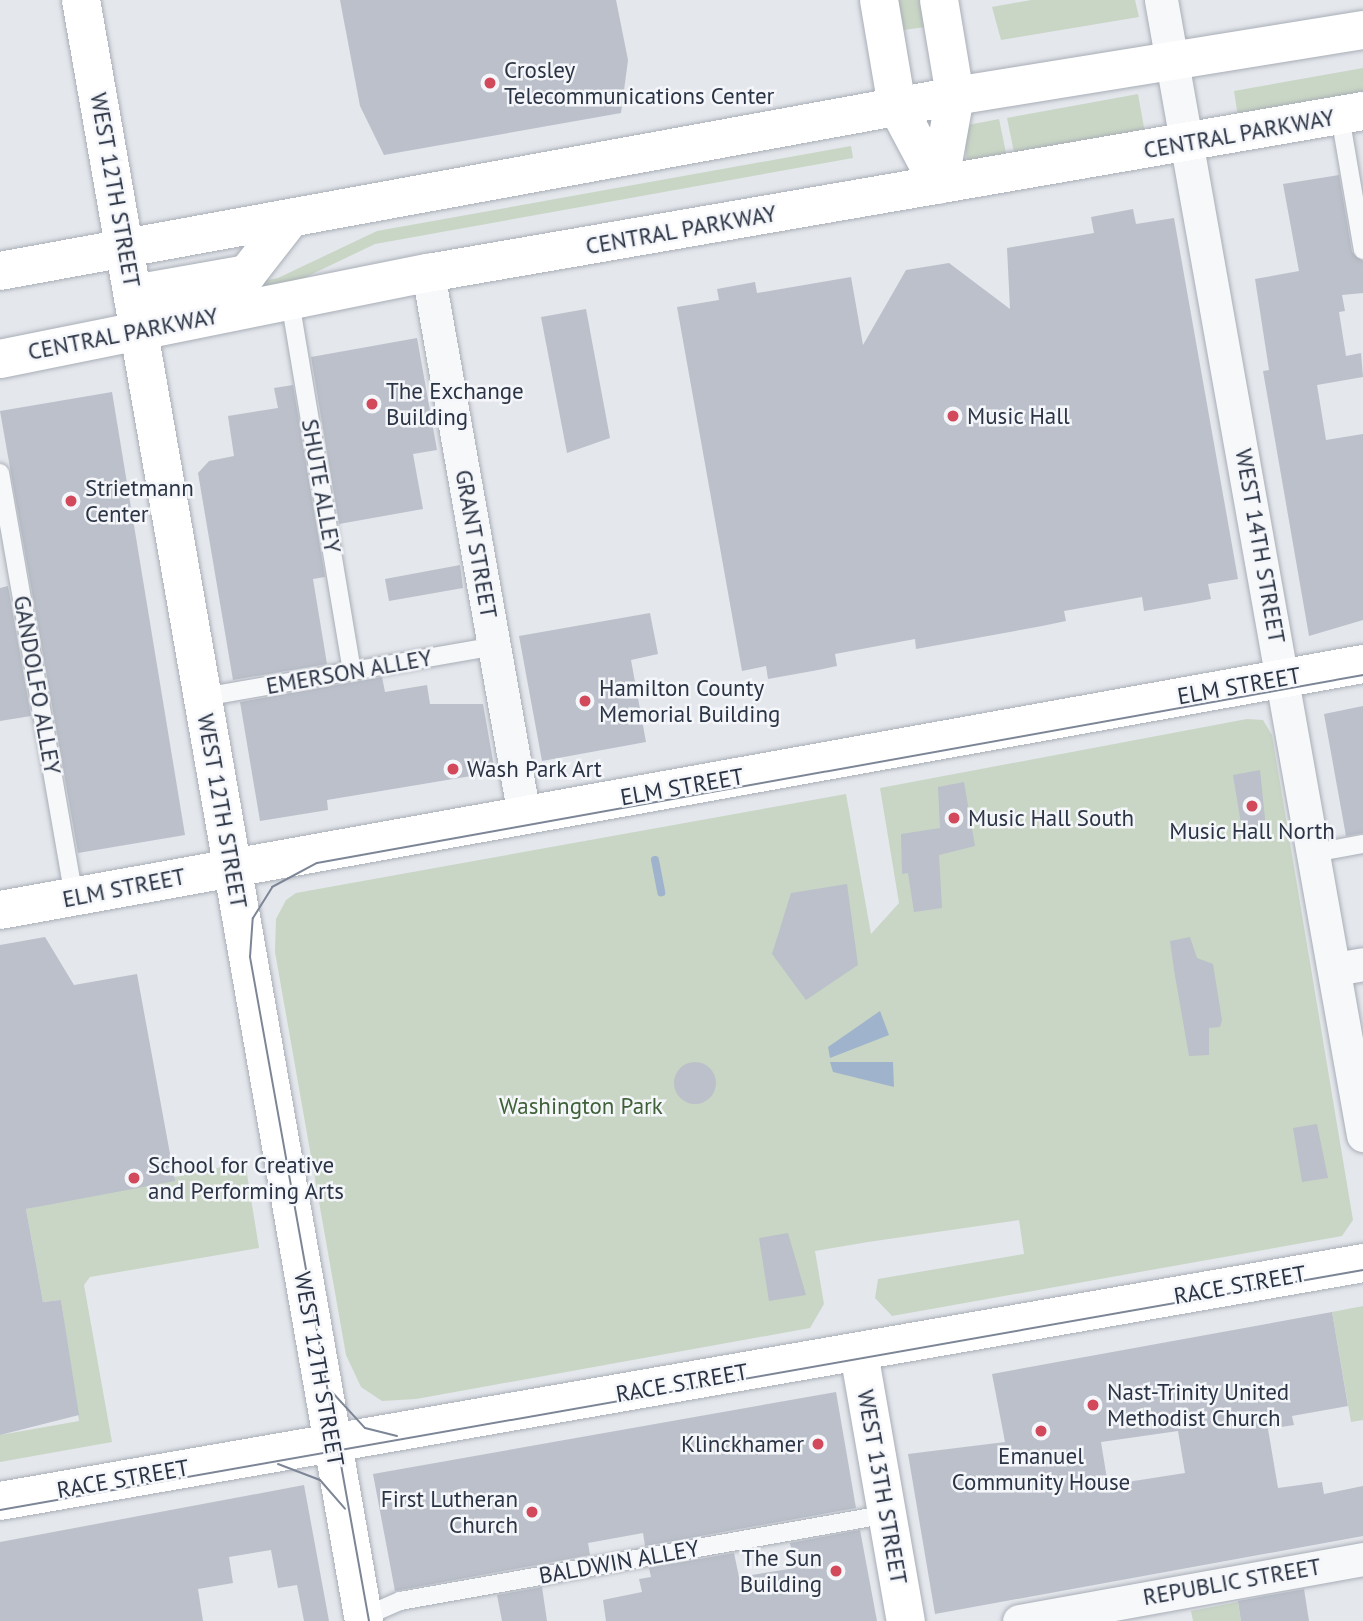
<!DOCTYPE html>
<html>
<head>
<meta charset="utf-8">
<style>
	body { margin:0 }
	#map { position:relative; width:1363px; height:1621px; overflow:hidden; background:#e4e7ec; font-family:"PT Sans",sans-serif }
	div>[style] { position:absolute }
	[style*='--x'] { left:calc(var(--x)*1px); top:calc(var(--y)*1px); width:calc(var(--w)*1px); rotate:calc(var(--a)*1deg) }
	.green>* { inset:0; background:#c9d6c5 }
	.water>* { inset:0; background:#9fb4cc }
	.stream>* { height:8px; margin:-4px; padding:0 4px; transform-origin:4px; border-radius:4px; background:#9fb4cc }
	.building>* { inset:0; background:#bbc0ca }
	.round { border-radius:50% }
	.roads { filter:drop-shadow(0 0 2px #a9aeb7) drop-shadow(0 0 2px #a9aeb7) }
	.lane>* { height:18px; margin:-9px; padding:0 9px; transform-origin:9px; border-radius:9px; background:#f7f8fa }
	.street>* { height:33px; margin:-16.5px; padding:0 16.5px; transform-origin:16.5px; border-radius:16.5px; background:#f7f8fa }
	.secondary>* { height:38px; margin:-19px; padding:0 19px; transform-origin:19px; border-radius:19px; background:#fff }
	.primary>* { height:38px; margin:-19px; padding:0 19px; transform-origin:19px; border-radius:19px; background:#fff }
	.tram>* { height:2px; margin:-1px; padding:0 1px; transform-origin:1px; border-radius:1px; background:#7d8696 }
	.dots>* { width:19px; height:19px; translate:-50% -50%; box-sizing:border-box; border:4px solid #f4f6f9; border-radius:50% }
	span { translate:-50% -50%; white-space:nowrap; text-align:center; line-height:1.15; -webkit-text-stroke:5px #f4f6f9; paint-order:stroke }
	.poi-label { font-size:23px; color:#2b3445 }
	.left { translate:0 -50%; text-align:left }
	.right { translate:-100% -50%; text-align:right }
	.street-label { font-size:23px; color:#2b3445 }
	.park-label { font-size:23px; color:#3f6138 }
</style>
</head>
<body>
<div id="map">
	<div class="green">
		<div style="clip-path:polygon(898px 0,929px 0,934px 26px,903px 30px)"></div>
		<div style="clip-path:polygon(1031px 0,1135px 0,1139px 17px,1001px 40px,992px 7px)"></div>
		<div style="clip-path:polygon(1363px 68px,1363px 96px,1238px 117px,1234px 91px)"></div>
		<div style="clip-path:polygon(1138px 94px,1145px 133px,1015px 157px,1007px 118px)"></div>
		<div style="clip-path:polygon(999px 119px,1007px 158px,967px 162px,963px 126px)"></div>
		<div style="clip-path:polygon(851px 146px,853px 158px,375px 244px,281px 289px,172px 298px,278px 278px,377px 231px)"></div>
		<div style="clip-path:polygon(1247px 719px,1263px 720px,1272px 735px,1353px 1220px,1342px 1236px,892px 1316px,875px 1298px,878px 1279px,1024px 1254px,1019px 1220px,868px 1242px,815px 1251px,824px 1304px,810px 1328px,416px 1399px,382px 1401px,361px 1387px,346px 1355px,275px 952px,276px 919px,286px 900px,296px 893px,846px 794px,871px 934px,899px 903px,880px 788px)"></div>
		<div style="clip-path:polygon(245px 1162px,259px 1248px,90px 1277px,84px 1285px,112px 1442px,0 1462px,0 1435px,79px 1421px,61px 1300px,43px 1302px,26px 1209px)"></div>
		<div style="clip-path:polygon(1363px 1306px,1363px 1420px,1351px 1422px,1332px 1312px)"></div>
		<div style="clip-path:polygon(1238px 1602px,1241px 1621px,1193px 1621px,1191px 1611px)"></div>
	</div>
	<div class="water">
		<div style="clip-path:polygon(880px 1011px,889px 1035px,830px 1058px,828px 1047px)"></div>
		<div style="clip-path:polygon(830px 1062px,893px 1062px,894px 1087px,833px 1072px)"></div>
	</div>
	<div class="stream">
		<div style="--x:655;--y:860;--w:33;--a:79"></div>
	</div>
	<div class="building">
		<div style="clip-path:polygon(340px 0,616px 0,628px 60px,621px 113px,384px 155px,360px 106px)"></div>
		<div style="clip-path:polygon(1339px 175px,1352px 252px,1363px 261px,1363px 293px,1342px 295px,1345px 311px,1339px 312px,1346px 356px,1361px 353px,1363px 377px,1317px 385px,1326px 440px,1363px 434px,1363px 620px,1309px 636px,1263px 371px,1269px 370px,1255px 279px,1299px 271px,1283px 184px)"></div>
		<div style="clip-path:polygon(1133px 209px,1136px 224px,1174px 218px,1238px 579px,1208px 584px,1211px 599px,1190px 603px,1144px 611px,1142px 597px,1064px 611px,1066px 621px,1042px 626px,916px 649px,915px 639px,835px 654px,837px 666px,818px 670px,768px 679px,766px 666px,742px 671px,677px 307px,719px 300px,717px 289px,755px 282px,757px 293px,851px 277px,863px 345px,906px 270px,949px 263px,1010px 309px,1007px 248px,1094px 233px,1091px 217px)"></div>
		<div style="clip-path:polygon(586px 309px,610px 438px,567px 453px,541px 317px)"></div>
		<div style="clip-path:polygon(417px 338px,437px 450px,413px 454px,423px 509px,339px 524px,311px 357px)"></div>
		<div style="clip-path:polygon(293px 385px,325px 577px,313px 579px,327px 664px,233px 680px,198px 473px,209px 461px,234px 456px,228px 416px,278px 408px,274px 388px)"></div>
		<div style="clip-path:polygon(112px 392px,185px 835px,78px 853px,0 411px)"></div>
		<div style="clip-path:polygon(460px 565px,463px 588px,389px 601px,385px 579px)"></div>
		<div style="clip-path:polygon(8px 586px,31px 716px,0 721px,0 588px)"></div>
		<div style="clip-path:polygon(650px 613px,658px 654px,631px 660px,646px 742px,542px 761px,519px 636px)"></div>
		<div style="clip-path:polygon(382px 677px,385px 692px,427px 685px,430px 704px,483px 704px,495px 772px,327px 800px,328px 810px,260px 821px,240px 702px)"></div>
		<div style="clip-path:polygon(1363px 706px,1363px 833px,1346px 836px,1324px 714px)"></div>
		<div style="clip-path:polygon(1260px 770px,1267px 838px,1244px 842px,1233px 775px)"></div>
		<div style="clip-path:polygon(964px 782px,975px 846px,939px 855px,942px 908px,914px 912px,908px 873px,902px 874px,901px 834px,940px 828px,938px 787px)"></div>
		<div style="clip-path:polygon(847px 884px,858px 965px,806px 1000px,772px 954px,791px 893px)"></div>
		<div style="clip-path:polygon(45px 937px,74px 985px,137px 974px,175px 1181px,26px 1209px,43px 1302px,61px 1300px,79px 1415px,0 1435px,0 945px)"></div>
		<div style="clip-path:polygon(1190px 937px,1197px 958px,1213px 964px,1222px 1020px,1220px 1027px,1209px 1028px,1209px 1055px,1189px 1056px,1174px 970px,1170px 941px)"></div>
		<div class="round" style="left:674px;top:1062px;width:42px;height:42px"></div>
		<div style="clip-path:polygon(1317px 1124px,1328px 1178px,1302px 1182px,1293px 1128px)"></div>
		<div style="clip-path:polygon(788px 1233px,806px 1295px,769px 1301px,759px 1238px)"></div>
		<div style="clip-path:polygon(evenodd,1332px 1312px,1348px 1406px,1292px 1416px,1294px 1425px,1268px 1429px,1278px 1488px,1322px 1482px,1324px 1494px,1363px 1486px,1363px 1536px,935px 1614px,908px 1454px,1005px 1442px,992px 1374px,1332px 1312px,1178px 1431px,1185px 1473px,1108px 1485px,1101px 1442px,1178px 1431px)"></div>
		<div style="clip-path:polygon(836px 1392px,856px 1508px,645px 1546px,643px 1533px,588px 1543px,590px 1555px,395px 1591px,373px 1474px)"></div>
		<div style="clip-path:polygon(304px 1485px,329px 1621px,304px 1621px,297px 1585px,278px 1588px,271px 1550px,229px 1557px,233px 1583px,198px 1589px,203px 1621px,0 1621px,0 1542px)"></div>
		<div style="clip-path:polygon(860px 1530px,877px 1621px,606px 1621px,603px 1600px,642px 1592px,639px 1579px,651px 1577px,649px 1568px,734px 1553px,739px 1577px,795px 1568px,790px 1543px)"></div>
		<div style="clip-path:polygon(542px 1587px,547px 1621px,502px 1621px,497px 1595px)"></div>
		<div style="clip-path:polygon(1304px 1589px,1309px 1621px,1241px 1621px,1238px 1601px)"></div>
	</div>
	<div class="roads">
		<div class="lane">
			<div style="--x:1340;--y:116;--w:136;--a:80.3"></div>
			<div style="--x:290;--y:301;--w:375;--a:80.5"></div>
			<div style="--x:0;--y:473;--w:431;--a:80.1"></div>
			<div style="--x:203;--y:697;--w:296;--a:-9.9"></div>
			<div style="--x:1314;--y:853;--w:50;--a:-10.4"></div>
			<div style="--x:361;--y:1618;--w:43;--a:-23.6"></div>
			<div style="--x:400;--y:1601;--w:495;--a:-10.1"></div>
		</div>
		<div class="street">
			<div style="--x:1161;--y:0;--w:1153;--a:79.91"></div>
			<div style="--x:428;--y:273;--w:551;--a:79.97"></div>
			<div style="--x:1335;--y:969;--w:28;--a:-10"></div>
			<div style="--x:1019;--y:1621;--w:350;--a:-10.2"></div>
		</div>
		<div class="secondary">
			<div style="--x:81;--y:0;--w:1646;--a:80.1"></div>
			<div style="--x:879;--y:0;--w:108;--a:80.4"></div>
			<div style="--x:897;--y:106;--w:89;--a:62"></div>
			<div style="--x:939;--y:0;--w:97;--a:80.5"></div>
			<div style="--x:955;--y:96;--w:90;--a:100.2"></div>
			<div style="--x:0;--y:910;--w:1385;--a:-10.23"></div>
			<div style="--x:859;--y:1353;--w:272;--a:80.1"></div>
			<div style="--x:0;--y:1501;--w:1384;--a:-9.9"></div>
		</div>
		<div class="primary">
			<div style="--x:0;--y:271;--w:971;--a:-10.38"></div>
			<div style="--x:955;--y:96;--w:413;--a:-9.2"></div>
			<div style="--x:134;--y:294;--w:115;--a:-10"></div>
			<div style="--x:247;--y:274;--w:70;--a:-52"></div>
			<div style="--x:0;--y:359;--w:437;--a:-11.4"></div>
			<div style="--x:428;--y:273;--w:949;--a:-9.83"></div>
		</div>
	</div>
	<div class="tram">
		<div style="--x:331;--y:1391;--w:50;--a:47.4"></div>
		<div style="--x:365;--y:1428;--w:33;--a:14"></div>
		<div style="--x:278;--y:1464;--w:45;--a:20.9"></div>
		<div style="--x:320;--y:1480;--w:38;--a:49"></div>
		<div style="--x:0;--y:1510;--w:1384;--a:-9.99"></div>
		<div style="--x:369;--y:1621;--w:675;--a:-100.16"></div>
		<div style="--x:250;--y:957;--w:39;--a:-86"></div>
		<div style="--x:253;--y:918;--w:36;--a:-58"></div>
		<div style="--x:272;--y:887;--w:51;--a:-28.1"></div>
		<div style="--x:317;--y:863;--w:1063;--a:-10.19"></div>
	</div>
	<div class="dots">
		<div style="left:490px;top:83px;background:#d1495b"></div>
		<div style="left:372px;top:404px;background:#d1495b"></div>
		<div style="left:953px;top:416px;background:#d1495b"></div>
		<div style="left:71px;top:501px;background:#d1495b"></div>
		<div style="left:585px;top:701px;background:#d1495b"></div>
		<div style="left:453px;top:769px;background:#d1495b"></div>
		<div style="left:1252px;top:806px;background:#d1495b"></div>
		<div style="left:954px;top:818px;background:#d1495b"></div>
		<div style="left:134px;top:1178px;background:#d1495b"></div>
		<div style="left:1093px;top:1405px;background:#d1495b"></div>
		<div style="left:1041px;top:1431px;background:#d1495b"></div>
		<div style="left:818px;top:1444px;background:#d1495b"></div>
		<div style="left:532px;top:1512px;background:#d1495b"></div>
		<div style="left:836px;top:1571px;background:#d1495b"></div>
	</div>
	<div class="poi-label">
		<span class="left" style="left:504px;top:83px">Crosley<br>Telecommunications Center</span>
		<span class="left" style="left:386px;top:404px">The Exchange<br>Building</span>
		<span class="left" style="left:967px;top:416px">Music Hall</span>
		<span class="left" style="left:85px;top:501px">Strietmann<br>Center</span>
		<span class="left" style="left:599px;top:701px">Hamilton County<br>Memorial Building</span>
		<span class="left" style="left:467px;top:769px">Wash Park Art</span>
		<span class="left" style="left:968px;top:818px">Music Hall South</span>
		<span style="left:1252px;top:831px">Music Hall North</span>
		<span class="left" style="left:148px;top:1178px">School for Creative<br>and Performing Arts</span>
		<span class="left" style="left:1107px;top:1405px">Nast-Trinity United<br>Methodist Church</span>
		<span class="right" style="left:804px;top:1444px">Klinckhamer</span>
		<span style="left:1041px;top:1469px">Emanuel<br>Community House</span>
		<span class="right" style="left:518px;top:1512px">First Lutheran<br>Church</span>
		<span class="right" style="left:822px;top:1571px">The Sun<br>Building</span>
	</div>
	<div class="street-label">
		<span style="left:1239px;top:134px;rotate:-10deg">CENTRAL PARKWAY</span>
		<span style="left:115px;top:190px;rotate:80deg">WEST 12TH STREET</span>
		<span style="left:681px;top:230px;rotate:-10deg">CENTRAL PARKWAY</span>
		<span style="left:123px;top:334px;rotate:-11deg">CENTRAL PARKWAY</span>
		<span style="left:321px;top:486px;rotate:80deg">SHUTE ALLEY</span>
		<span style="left:476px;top:544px;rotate:80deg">GRANT STREET</span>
		<span style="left:1260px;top:546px;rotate:80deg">WEST 14TH STREET</span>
		<span style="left:349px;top:672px;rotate:-10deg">EMERSON ALLEY</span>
		<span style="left:37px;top:685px;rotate:80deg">GANDOLFO ALLEY</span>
		<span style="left:1239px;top:686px;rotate:-10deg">ELM STREET</span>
		<span style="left:682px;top:787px;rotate:-10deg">ELM STREET</span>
		<span style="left:222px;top:811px;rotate:80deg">WEST 12TH STREET</span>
		<span style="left:124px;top:888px;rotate:-11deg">ELM STREET</span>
		<span style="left:1240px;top:1285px;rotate:-10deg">RACE STREET</span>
		<span style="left:319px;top:1369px;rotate:80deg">WEST 12TH STREET</span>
		<span style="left:682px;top:1383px;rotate:-10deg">RACE STREET</span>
		<span style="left:123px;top:1479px;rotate:-10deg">RACE STREET</span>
		<span style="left:882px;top:1487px;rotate:80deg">WEST 13TH STREET</span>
		<span style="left:619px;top:1562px;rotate:-10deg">BALDWIN ALLEY</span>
		<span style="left:1232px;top:1582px;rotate:-10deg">REPUBLIC STREET</span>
	</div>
	<div class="park-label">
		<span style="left:581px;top:1106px">Washington Park</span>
	</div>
</div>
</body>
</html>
